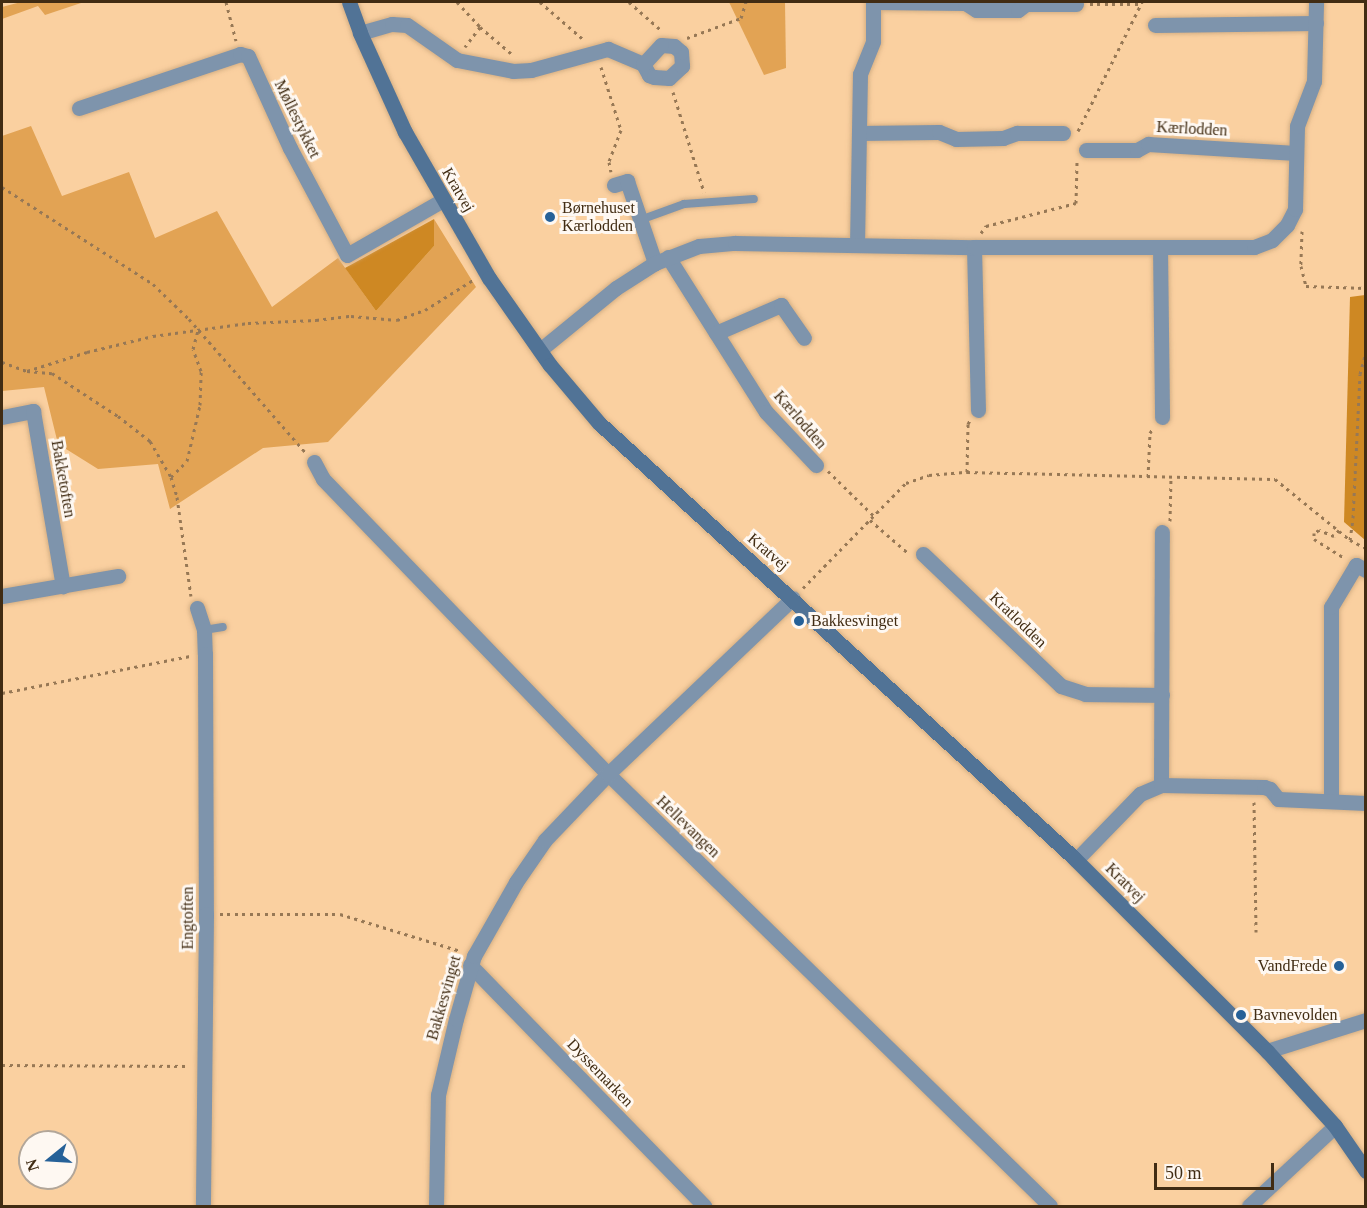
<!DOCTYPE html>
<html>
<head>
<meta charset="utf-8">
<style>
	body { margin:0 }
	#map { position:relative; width:1367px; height:1208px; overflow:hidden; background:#fad0a0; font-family:Georgia,serif }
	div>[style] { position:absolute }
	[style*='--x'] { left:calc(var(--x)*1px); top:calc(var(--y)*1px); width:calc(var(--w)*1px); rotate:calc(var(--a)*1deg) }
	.green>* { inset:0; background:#e2a354 }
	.forest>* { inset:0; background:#ce8823 }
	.path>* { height:3px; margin-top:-1.5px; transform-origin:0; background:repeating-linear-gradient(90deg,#977855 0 3px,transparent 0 7.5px) }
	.roads { filter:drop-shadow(0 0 2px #d5af84) drop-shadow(0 0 2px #d5af84) }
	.lane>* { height:8px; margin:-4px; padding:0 4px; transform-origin:4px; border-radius:4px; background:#7e94ac }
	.street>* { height:15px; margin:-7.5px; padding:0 7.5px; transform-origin:7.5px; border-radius:7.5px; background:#7e94ac }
	.secondary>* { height:15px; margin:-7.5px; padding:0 7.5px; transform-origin:7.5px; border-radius:7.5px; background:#517396 }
	.dots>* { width:16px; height:16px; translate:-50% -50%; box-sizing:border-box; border:3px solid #fef8f2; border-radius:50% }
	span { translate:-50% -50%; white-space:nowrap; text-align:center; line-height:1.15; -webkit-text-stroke:6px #fef8f2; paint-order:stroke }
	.street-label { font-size:16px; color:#412c13 }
	.poi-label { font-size:16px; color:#412c13 }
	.left { translate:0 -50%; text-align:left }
	.right { translate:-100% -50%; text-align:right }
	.frame { position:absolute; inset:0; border:3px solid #412c13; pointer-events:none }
	.north { position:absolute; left:18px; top:1130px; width:60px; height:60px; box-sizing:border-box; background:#fef8f2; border:2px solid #b2a699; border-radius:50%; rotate:252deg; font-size:16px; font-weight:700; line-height:24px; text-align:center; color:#412c13 }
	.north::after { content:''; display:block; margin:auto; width:21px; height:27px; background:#266198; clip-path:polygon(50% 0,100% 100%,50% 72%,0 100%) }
	.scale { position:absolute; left:1154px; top:1163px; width:120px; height:27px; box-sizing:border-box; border:3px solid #412c13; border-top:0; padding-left:8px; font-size:18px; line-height:21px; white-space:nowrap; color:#412c13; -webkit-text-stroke:4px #fef8f2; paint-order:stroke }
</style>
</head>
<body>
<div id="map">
	<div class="green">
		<div style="clip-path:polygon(21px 2px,84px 2px,45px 15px,38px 6px,2px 19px,2px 7px)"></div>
		<div style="clip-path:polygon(729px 2px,785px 2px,786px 68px,764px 75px)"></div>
		<div style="clip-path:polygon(31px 126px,62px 196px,129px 172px,155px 238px,217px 211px,272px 307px,338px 258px,376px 311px,434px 246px,434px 219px,476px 287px,328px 442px,263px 448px,170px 509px,158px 464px,98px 469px,58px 444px,44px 387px,2px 391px,2px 136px)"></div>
	</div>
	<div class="forest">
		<div style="clip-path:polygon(434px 219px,434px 246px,376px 311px,345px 268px)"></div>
		<div style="clip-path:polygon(1365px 295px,1366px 295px,1365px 540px,1344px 522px,1350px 297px)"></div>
	</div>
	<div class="path">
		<div style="--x:226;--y:2;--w:40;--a:75.6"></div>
		<div style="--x:457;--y:2;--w:34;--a:47"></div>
		<div style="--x:480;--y:27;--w:25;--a:127"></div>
		<div style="--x:540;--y:2;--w:58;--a:40.8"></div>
		<div style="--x:629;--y:2;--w:43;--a:41.2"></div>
		<div style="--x:1090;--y:4;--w:52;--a:0"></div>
		<div style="--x:480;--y:27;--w:43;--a:40.3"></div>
		<div style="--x:687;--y:38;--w:58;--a:-20.3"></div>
		<div style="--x:741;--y:18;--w:17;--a:-73"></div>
		<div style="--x:601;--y:67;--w:66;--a:72.4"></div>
		<div style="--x:621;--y:130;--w:34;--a:111"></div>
		<div style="--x:609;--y:162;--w:10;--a:79"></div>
		<div style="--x:673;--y:92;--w:105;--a:72.8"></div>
		<div style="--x:1078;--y:131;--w:144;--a:-63.6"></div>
		<div style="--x:2;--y:187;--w:179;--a:32.7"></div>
		<div style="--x:153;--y:284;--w:50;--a:44.2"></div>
		<div style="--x:189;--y:319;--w:176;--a:48.9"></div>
		<div style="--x:1302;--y:231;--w:35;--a:92"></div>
		<div style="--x:1301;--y:266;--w:21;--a:76"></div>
		<div style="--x:1306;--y:286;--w:60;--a:1.9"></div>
		<div style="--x:981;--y:233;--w:9;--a:-54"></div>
		<div style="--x:986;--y:226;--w:93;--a:-14.3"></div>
		<div style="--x:1076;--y:203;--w:41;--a:-88.6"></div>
		<div style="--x:2;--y:362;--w:27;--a:20"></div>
		<div style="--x:27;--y:371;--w:25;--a:5"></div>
		<div style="--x:52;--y:373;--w:79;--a:33.1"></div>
		<div style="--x:118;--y:416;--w:41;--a:38"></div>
		<div style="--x:150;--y:441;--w:42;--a:59.7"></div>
		<div style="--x:171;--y:477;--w:21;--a:73"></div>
		<div style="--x:177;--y:497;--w:100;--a:82"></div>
		<div style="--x:27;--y:371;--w:63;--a:-17.6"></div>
		<div style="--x:87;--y:352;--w:68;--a:-13.6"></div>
		<div style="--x:153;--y:336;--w:96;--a:-7.8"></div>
		<div style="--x:248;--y:323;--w:68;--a:-2.5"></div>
		<div style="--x:316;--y:320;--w:35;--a:-7"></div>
		<div style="--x:351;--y:316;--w:46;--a:5"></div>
		<div style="--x:397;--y:320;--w:30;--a:-20"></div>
		<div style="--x:425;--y:310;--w:57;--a:-32"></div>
		<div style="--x:828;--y:471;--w:64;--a:44.4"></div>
		<div style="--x:967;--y:472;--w:48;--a:-88.8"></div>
		<div style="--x:968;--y:424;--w:4;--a:-63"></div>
		<div style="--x:171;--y:477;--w:23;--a:-45"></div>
		<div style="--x:187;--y:461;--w:57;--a:-76.9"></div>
		<div style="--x:200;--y:405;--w:34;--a:-88"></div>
		<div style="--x:201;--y:371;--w:23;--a:-110"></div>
		<div style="--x:193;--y:349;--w:20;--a:-75"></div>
		<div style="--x:1148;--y:477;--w:44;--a:-87.4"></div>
		<div style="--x:1150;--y:433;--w:6;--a:-59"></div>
		<div style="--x:870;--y:520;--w:49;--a:40.9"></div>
		<div style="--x:1170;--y:521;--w:44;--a:-88.7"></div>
		<div style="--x:1339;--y:530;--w:8;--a:130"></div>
		<div style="--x:1334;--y:536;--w:16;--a:-158"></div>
		<div style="--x:1319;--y:530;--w:6;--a:149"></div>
		<div style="--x:1314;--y:533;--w:6;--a:90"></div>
		<div style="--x:1314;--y:539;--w:34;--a:32"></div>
		<div style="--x:1350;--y:540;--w:22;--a:-82"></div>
		<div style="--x:1353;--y:518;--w:144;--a:-87.2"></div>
		<div style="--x:1360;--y:374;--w:23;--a:-75"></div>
		<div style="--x:803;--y:588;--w:147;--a:-45.6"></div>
		<div style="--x:906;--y:483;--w:24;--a:-19"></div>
		<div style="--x:929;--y:475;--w:38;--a:-5"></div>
		<div style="--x:967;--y:472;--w:308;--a:1.3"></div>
		<div style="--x:1275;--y:479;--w:97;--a:39.1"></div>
		<div style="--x:1350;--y:540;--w:18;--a:27"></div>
		<div style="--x:2;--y:693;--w:193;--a:-11.1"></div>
		<div style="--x:1254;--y:802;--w:130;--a:89.1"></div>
		<div style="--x:220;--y:914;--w:120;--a:0"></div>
		<div style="--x:340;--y:914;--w:126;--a:17.1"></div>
		<div style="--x:2;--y:1065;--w:187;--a:0.3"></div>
	</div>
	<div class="roads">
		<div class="lane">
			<div style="--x:640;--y:220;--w:47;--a:-20"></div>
			<div style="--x:684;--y:204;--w:70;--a:-4.1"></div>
			<div style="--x:204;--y:630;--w:19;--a:-9"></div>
		</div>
		<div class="street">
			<div style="--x:873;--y:2;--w:92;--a:0.6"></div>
			<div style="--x:965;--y:3;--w:13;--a:32"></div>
			<div style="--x:976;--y:10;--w:42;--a:0"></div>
			<div style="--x:1018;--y:10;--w:10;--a:-37"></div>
			<div style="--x:1026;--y:4;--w:50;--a:0"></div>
			<div style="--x:1155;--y:25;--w:161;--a:-0.7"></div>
			<div style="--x:360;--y:33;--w:33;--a:-16"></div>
			<div style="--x:392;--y:24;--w:15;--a:4"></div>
			<div style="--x:407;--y:25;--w:61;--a:35"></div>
			<div style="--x:457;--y:60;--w:57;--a:11.1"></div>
			<div style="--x:513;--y:71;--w:18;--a:-3"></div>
			<div style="--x:531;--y:70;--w:80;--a:-15.3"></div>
			<div style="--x:608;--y:49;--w:38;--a:23"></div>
			<div style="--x:643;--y:64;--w:13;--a:61"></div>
			<div style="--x:649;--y:75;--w:5;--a:22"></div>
			<div style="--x:654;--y:77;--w:15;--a:4"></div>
			<div style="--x:669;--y:78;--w:18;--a:-43"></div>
			<div style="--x:682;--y:66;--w:14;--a:-94"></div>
			<div style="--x:681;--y:52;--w:9;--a:-139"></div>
			<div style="--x:674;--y:46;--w:13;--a:-176"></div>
			<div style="--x:661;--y:45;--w:26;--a:133"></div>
			<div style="--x:79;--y:108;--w:170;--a:-18.5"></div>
			<div style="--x:240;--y:54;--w:8;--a:14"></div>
			<div style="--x:248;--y:56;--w:101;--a:65.5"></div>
			<div style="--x:290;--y:148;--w:121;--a:62"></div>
			<div style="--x:347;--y:255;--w:111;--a:-29.8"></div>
			<div style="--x:859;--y:133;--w:80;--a:-0.7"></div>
			<div style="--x:939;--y:132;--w:18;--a:22"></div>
			<div style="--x:956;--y:139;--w:47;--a:-1.2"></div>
			<div style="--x:1003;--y:138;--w:15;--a:-20"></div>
			<div style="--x:1017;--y:133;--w:46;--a:0"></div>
			<div style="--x:1086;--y:150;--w:51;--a:0"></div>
			<div style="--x:1137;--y:150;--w:13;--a:-29"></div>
			<div style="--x:1148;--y:144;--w:148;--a:3.5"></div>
			<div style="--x:614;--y:185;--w:14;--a:-17"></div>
			<div style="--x:627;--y:181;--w:87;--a:71.1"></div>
			<div style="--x:857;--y:245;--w:171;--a:-89"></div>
			<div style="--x:860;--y:74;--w:35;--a:-68"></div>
			<div style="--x:873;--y:41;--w:39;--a:-90"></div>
			<div style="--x:974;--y:247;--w:163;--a:88.6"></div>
			<div style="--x:1160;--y:247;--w:170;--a:89.3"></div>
			<div style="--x:668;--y:257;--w:183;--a:57.7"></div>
			<div style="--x:766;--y:412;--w:73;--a:46.7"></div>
			<div style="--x:716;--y:333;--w:71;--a:-23.3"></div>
			<div style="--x:781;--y:305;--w:40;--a:55.1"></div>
			<div style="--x:540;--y:350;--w:98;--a:-39.2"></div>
			<div style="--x:616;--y:288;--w:46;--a:-32.7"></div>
			<div style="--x:655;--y:263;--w:47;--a:-21.1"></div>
			<div style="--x:699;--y:246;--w:36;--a:-5"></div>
			<div style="--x:735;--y:243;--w:239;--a:1"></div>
			<div style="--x:974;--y:247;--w:280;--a:0"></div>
			<div style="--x:1254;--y:247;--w:19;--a:-21"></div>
			<div style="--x:1272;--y:240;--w:21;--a:-45"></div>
			<div style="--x:1287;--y:225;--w:18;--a:-63"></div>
			<div style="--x:1295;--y:209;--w:83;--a:-88.6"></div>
			<div style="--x:1297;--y:126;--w:48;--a:-69.3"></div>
			<div style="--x:1314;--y:81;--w:79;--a:-88.5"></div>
			<div style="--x:2;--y:417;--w:32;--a:-11"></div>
			<div style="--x:33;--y:411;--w:178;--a:80.3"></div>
			<div style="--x:314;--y:462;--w:19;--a:62"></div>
			<div style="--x:323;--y:479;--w:410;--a:46"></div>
			<div style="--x:608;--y:774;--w:618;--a:44.34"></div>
			<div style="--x:923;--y:554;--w:191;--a:43.7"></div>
			<div style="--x:1061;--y:686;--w:25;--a:18"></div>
			<div style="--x:1085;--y:694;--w:77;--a:0.7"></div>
			<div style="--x:2;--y:596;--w:118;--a:-9.8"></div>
			<div style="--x:197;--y:608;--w:23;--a:72"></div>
			<div style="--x:204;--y:630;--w:24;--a:88"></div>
			<div style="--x:205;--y:654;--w:260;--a:89.8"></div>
			<div style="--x:206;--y:914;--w:292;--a:90.6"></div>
			<div style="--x:1161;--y:785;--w:253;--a:-89.8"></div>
			<div style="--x:1331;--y:801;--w:194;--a:-90"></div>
			<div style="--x:1331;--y:607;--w:49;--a:-59.2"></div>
			<div style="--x:1356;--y:565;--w:11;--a:27"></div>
			<div style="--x:1076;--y:860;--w:92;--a:-45.9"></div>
			<div style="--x:1140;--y:794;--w:23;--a:-23"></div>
			<div style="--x:1161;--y:785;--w:103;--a:1.1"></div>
			<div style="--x:1264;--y:787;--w:6;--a:18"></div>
			<div style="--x:1270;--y:789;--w:13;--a:51"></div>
			<div style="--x:1278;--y:799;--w:88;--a:2.6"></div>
			<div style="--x:470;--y:965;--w:336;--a:45.8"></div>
			<div style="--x:1267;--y:1051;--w:104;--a:-17.4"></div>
			<div style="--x:436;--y:1206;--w:111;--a:-89"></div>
			<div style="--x:438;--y:1095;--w:78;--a:-76.7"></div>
			<div style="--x:456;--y:1019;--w:66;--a:-74.1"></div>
			<div style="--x:474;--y:956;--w:85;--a:-60.4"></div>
			<div style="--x:516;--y:882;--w:51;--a:-55.4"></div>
			<div style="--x:545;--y:840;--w:91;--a:-46.3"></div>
			<div style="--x:608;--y:774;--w:255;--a:-43.6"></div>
			<div style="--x:1249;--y:1206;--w:117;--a:-42.9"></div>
		</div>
		<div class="secondary">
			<div style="--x:349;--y:2;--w:33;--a:70"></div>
			<div style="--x:360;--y:33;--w:109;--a:65.6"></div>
			<div style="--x:405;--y:132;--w:168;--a:60.1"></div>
			<div style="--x:489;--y:278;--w:106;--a:55"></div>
			<div style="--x:550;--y:365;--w:76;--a:49.8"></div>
			<div style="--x:599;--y:423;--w:644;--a:42.48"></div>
			<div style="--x:1074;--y:858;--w:273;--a:45"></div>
			<div style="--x:1267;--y:1051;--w:101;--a:47.8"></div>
			<div style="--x:1335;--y:1126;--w:55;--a:55.4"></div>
		</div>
	</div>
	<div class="dots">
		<div style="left:550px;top:217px;background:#266198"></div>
		<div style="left:799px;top:621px;background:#266198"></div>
		<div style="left:1339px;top:966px;background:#266198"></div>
		<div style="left:1241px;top:1015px;background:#266198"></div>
	</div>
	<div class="street-label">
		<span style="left:297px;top:119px;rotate:64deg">Møllestykket</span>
		<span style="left:1192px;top:129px;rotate:3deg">Kærlodden</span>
		<span style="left:458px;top:190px;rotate:60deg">Kratvej</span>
		<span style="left:800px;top:420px;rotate:49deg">Kærlodden</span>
		<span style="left:63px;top:479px;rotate:80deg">Bakketoften</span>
		<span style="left:768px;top:552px;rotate:41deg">Kratvej</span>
		<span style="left:1018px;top:620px;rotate:44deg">Kratlodden</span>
		<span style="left:688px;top:827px;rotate:44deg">Hellevangen</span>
		<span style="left:1125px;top:883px;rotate:45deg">Kratvej</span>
		<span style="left:188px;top:918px;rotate:-90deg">Engtoften</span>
		<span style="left:444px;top:998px;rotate:-74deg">Bakkesvinget</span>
		<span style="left:600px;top:1073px;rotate:46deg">Dyssemarken</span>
	</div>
	<div class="poi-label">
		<span class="left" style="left:562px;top:217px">Børnehuset<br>Kærlodden</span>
		<span class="left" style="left:811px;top:621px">Bakkesvinget</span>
		<span class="right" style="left:1327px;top:966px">VandFrede</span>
		<span class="left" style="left:1253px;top:1015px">Bavnevolden</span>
	</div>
	<div class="frame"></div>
	<div class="north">N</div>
	<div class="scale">50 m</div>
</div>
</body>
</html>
